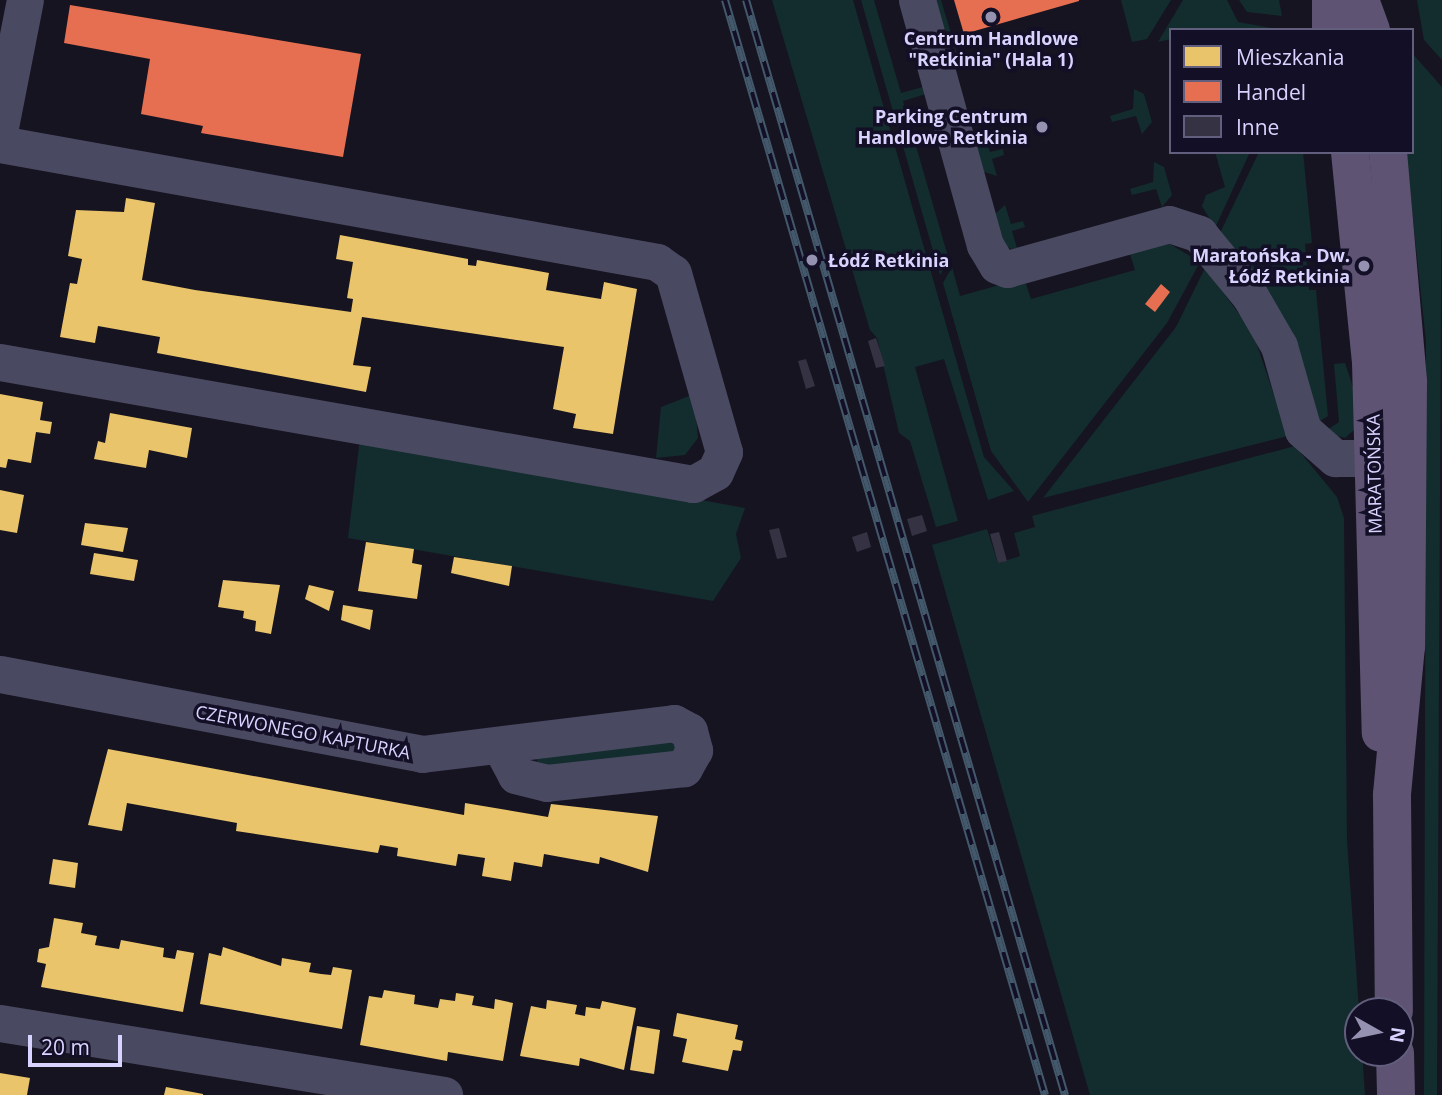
<!DOCTYPE html>
<html>
<head>
<meta charset="utf-8">
<style>
	body { margin:0 }
	#map { position:relative; width:1442px; height:1095px; overflow:hidden; background:#161421; font-family:"Open Sans",sans-serif }
	div>[style] { position:absolute }
	[style*='--x'] { left:calc(var(--x)*1px); top:calc(var(--y)*1px); width:calc(var(--w)*1px); rotate:calc(var(--a)*1deg) }
	.green>* { inset:0; background:#132c2d }
	.homes>* { inset:0; background:#e9c46a }
	.shops>* { inset:0; background:#e76f51 }
	.building>* { inset:0; background:#343243 }
	.minor>* { height:37px; margin:-18.5px; padding:0 18.5px; transform-origin:18.5px; border-radius:18.5px; background:#4a4962 }
	.major>* { height:38px; margin:-19px; padding:0 19px; transform-origin:19px; border-radius:19px; background:#5e5373 }
	.rail>* { height:8px; margin-top:-4px; transform-origin:0; background:repeating-linear-gradient(90deg,#130f26 0 16px,#43596b 0 32px); box-sizing:border-box; border-block:2px solid #43596b }
	.dots>* { width:19px; height:19px; translate:-50% -50%; box-sizing:border-box; border:4px solid #130f26; border-radius:50% }
	span { translate:-50% -50%; white-space:nowrap; text-align:center; line-height:1.15; -webkit-text-stroke:7px #130f26; paint-order:stroke }
	.poi-label { font-size:18px; color:#d9d4ff; font-weight:700 }
	.right { translate:-100% -50%; text-align:right }
	.left { translate:0 -50%; text-align:left }
	.street-label { font-size:18px; color:#d9d4ff }
	.legend { position:absolute; left:1169px; top:28px; width:245px; height:126px; box-sizing:border-box; background:#130f26; border:2px solid #625e7d; margin:0; padding:9px 12px; list-style:none; font-size:21px; color:#d9d4ff }
	.legend li { display:flex; align-items:center; gap:14px; height:35px }
	.legend b { width:35px; border:2px solid #625e7d }
	.north { position:absolute; left:1344px; top:997px; width:70px; height:70px; box-sizing:border-box; background:#130f26; border:2px solid #625e7d; border-radius:50%; rotate:99deg; font-size:19px; font-weight:700; line-height:28px; text-align:center; color:#d9d4ff }
	.north::after { content:''; display:block; margin:auto; width:24px; height:32px; background:#9591b1; clip-path:polygon(50% 0,100% 100%,50% 72%,0 100%) }
	.scale { position:absolute; left:28px; top:1035px; width:94px; height:32px; box-sizing:border-box; border:4px solid #d9d4ff; border-top:0; padding-left:9px; font-size:21px; line-height:24px; white-space:nowrap; color:#d9d4ff; -webkit-text-stroke:5px #130f26; paint-order:stroke }
</style>
</head>
<body>
<div id="map">
	<div class="green">
		<div style="clip-path:polygon(772px 0,853px 0,984px 457px,1014px 491px,988px 500px,944px 359px,915px 367px,958px 521px,936px 527px,910px 441px,899px 433px,877px 338px,870px 330px)"></div>
		<div style="clip-path:polygon(861px 0,874px 0,901px 93px,923px 87px,926px 94px,903px 101px,949px 260px,940px 275px)"></div>
		<div style="clip-path:polygon(932px 0,941px 0,961px 67px,950px 63px)"></div>
		<div style="clip-path:polygon(1121px 0,1171px 0,1147px 39px,1132px 42px)"></div>
		<div style="clip-path:polygon(1183px 0,1227px 0,1238px 22px,1284px 30px,1171px 30px,1171px 39px,1158px 42px)"></div>
		<div style="clip-path:polygon(1239px 0,1279px 0,1282px 16px,1247px 12px)"></div>
		<div style="clip-path:polygon(1417px 0,1442px 0,1442px 60px,1424px 40px)"></div>
		<div style="clip-path:polygon(1412px 53px,1442px 87px,1437px 1095px,1424px 1095px,1426px 342px,1406px 152px,1412px 152px)"></div>
		<div style="clip-path:polygon(1134px 89px,1144px 94px,1152px 122px,1142px 134px,1136px 116px,1112px 122px,1110px 116px,1133px 109px)"></div>
		<div style="clip-path:polygon(984px 133px,990px 152px,1003px 149px,1004px 155px,992px 159px,997px 176px,981px 171px,973px 143px)"></div>
		<div style="clip-path:polygon(1215px 152px,1250px 152px,1215px 228px,1202px 206px,1206px 195px,1225px 187px)"></div>
		<div style="clip-path:polygon(1259px 152px,1303px 152px,1312px 243px,1305px 244px,1309px 290px,1316px 290px,1328px 416px,1317px 423px,1220px 233px)"></div>
		<div style="clip-path:polygon(1154px 162px,1164px 167px,1172px 195px,1162px 207px,1156px 189px,1132px 195px,1130px 189px,1153px 182px)"></div>
		<div style="clip-path:polygon(1005px 205px,1011px 224px,1023px 221px,1025px 227px,1012px 231px,1017px 248px,1011px 249px,1001px 243px,994px 215px)"></div>
		<div style="clip-path:polygon(1160px 238px,1200px 262px,1167px 323px,1028px 502px,991px 451px,943px 283px,952px 267px,960px 296px,1024px 278px,1031px 299px,1135px 270px,1128px 248px)"></div>
		<div style="clip-path:polygon(1205px 268px,1253px 333px,1288px 436px,1043px 498px,1176px 327px)"></div>
		<div style="clip-path:polygon(1345px 363px,1356px 396px,1354px 430px,1345px 438px,1324px 432px,1339px 422px,1334px 364px)"></div>
		<div style="clip-path:polygon(694px 394px,698px 438px,685px 455px,656px 458px,661px 407px)"></div>
		<div style="clip-path:polygon(360px 438px,745px 508px,736px 534px,741px 558px,713px 601px,348px 538px)"></div>
		<div style="clip-path:polygon(1295px 446px,1337px 497px,1344px 518px,1347px 840px,1365px 1095px,1090px 1095px,932px 545px,987px 529px,998px 563px,1020px 556px,1014px 533px,1035px 527px,1032px 516px)"></div>
		<div style="clip-path:polygon(668px 731px,683px 751px,537px 774px,537px 757px)"></div>
	</div>
	<div class="homes">
		<div style="clip-path:polygon(126px 198px,155px 203px,142px 280px,195px 290px,351px 312px,353px 299px,347px 298px,353px 262px,336px 259px,340px 235px,468px 259px,468px 265px,476px 266px,477px 260px,549px 273px,546px 290px,601px 299px,604px 282px,637px 289px,613px 434px,573px 428px,576px 414px,553px 409px,564px 347px,362px 317px,353px 365px,371px 367px,366px 392px,157px 353px,160px 337px,98px 326px,95px 343px,60px 337px,70px 283px,77px 284px,82px 259px,68px 256px,76px 210px,124px 212px)"></div>
		<div style="clip-path:polygon(0 394px,43px 402px,40px 420px,52px 422px,50px 434px,36px 432px,31px 463px,8px 459px,6px 468px,0 467px)"></div>
		<div style="clip-path:polygon(110px 413px,192px 428px,187px 458px,149px 450px,146px 468px,94px 459px,98px 441px,105px 443px)"></div>
		<div style="clip-path:polygon(0 490px,24px 495px,17px 533px,0 530px)"></div>
		<div style="clip-path:polygon(85px 523px,128px 528px,123px 552px,81px 545px)"></div>
		<div style="clip-path:polygon(366px 542px,414px 549px,412px 563px,422px 565px,417px 599px,358px 591px)"></div>
		<div style="clip-path:polygon(94px 553px,138px 560px,134px 581px,90px 574px)"></div>
		<div style="clip-path:polygon(454px 557px,512px 566px,509px 586px,451px 573px)"></div>
		<div style="clip-path:polygon(223px 580px,280px 585px,271px 634px,255px 631px,256px 621px,243px 618px,244px 611px,218px 607px)"></div>
		<div style="clip-path:polygon(309px 585px,334px 591px,329px 611px,305px 599px)"></div>
		<div style="clip-path:polygon(343px 605px,373px 610px,370px 630px,341px 620px)"></div>
		<div style="clip-path:polygon(108px 749px,464px 815px,465px 803px,548px 817px,551px 804px,658px 816px,648px 872px,600px 857px,599px 864px,544px 854px,542px 867px,514px 862px,511px 881px,482px 876px,485px 858px,458px 854px,456px 866px,397px 856px,398px 848px,380px 845px,378px 853px,236px 831px,237px 823px,127px 803px,122px 831px,88px 825px)"></div>
		<div style="clip-path:polygon(53px 859px,78px 863px,75px 888px,49px 884px)"></div>
		<div style="clip-path:polygon(54px 918px,83px 923px,81px 933px,97px 936px,95px 945px,119px 949px,121px 940px,164px 948px,163px 957px,175px 959px,177px 950px,194px 953px,183px 1012px,41px 987px,46px 964px,37px 962px,39px 949px,49px 947px)"></div>
		<div style="clip-path:polygon(223px 947px,281px 966px,282px 958px,311px 963px,309px 972px,321px 974px,331px 975px,333px 967px,352px 970px,342px 1029px,200px 1004px,209px 953px,221px 956px)"></div>
		<div style="clip-path:polygon(384px 990px,415px 995px,414px 1004px,438px 1008px,440px 999px,455px 1001px,456px 993px,474px 996px,472px 1005px,494px 1009px,495px 999px,513px 1003px,503px 1061px,448px 1052px,447px 1061px,360px 1045px,369px 996px,382px 998px)"></div>
		<div style="clip-path:polygon(547px 1000px,577px 1005px,575px 1014px,585px 1016px,586px 1007px,600px 1009px,602px 1001px,636px 1008px,624px 1070px,580px 1058px,579px 1066px,520px 1056px,531px 1006px,546px 1009px)"></div>
		<div style="clip-path:polygon(677px 1013px,738px 1025px,735px 1039px,743px 1041px,741px 1051px,733px 1050px,728px 1071px,682px 1062px,687px 1039px,673px 1036px)"></div>
		<div style="clip-path:polygon(637px 1026px,660px 1030px,654px 1074px,630px 1070px)"></div>
		<div style="clip-path:polygon(0 1073px,30px 1078px,27px 1095px,0 1095px)"></div>
		<div style="clip-path:polygon(166px 1087px,203px 1094px,203px 1095px,164px 1095px)"></div>
	</div>
	<div class="shops">
		<div style="clip-path:polygon(954px 0,1079px 0,1079px 1px,964px 34px)"></div>
		<div style="clip-path:polygon(70px 5px,361px 54px,343px 157px,201px 133px,203px 126px,141px 114px,150px 59px,64px 43px)"></div>
		<div style="clip-path:polygon(1161px 284px,1170px 292px,1155px 312px,1145px 304px)"></div>
	</div>
	<div class="building">
		<div style="clip-path:polygon(876px 338px,885px 366px,876px 368px,868px 341px)"></div>
		<div style="clip-path:polygon(806px 359px,815px 386px,806px 389px,798px 361px)"></div>
		<div style="clip-path:polygon(922px 515px,927px 531px,912px 536px,907px 519px)"></div>
		<div style="clip-path:polygon(779px 528px,787px 557px,777px 559px,769px 530px)"></div>
		<div style="clip-path:polygon(867px 532px,871px 547px,857px 552px,852px 537px)"></div>
		<div style="clip-path:polygon(999px 532px,1007px 561px,998px 563px,990px 534px)"></div>
	</div>
	<div class="minor">
		<div style="--x:917;--y:0;--w:254;--a:74.5"></div>
		<div style="--x:985;--y:245;--w:23;--a:59"></div>
		<div style="--x:997;--y:265;--w:11;--a:22"></div>
		<div style="--x:1007;--y:269;--w:168;--a:-15.5"></div>
		<div style="--x:1169;--y:224;--w:32;--a:18"></div>
		<div style="--x:1199;--y:234;--w:80;--a:50.6"></div>
		<div style="--x:1250;--y:296;--w:58;--a:59.9"></div>
		<div style="--x:1279;--y:346;--w:87;--a:74.1"></div>
		<div style="--x:1303;--y:430;--w:43;--a:41.2"></div>
		<div style="--x:1335;--y:458;--w:39;--a:0"></div>
		<div style="--x:0;--y:127;--w:129;--a:-78.9"></div>
		<div style="--x:0;--y:144;--w:668;--a:10.18"></div>
		<div style="--x:657;--y:262;--w:19;--a:35"></div>
		<div style="--x:673;--y:273;--w:186;--a:74.1"></div>
		<div style="--x:724;--y:452;--w:22;--a:114"></div>
		<div style="--x:715;--y:472;--w:25;--a:151"></div>
		<div style="--x:693;--y:484;--w:704;--a:-170.02"></div>
		<div style="--x:0;--y:674;--w:430;--a:10.7"></div>
		<div style="--x:422;--y:754;--w:254;--a:-7"></div>
		<div style="--x:674;--y:723;--w:17;--a:28"></div>
		<div style="--x:689;--y:731;--w:20;--a:75"></div>
		<div style="--x:694;--y:750;--w:21;--a:119"></div>
		<div style="--x:684;--y:768;--w:138;--a:173.8"></div>
		<div style="--x:547;--y:783;--w:32;--a:-166"></div>
		<div style="--x:516;--y:775;--w:34;--a:-118"></div>
		<div style="--x:0;--y:1023;--w:450;--a:9.2"></div>
	</div>
	<div class="major">
		<div style="--x:1331;--y:0;--w:30;--a:90"></div>
		<div style="--x:1360;--y:0;--w:32;--a:70"></div>
		<div style="--x:1350;--y:152;--w:211;--a:84.3"></div>
		<div style="--x:1371;--y:362;--w:371;--a:88.5"></div>
		<div style="--x:1388;--y:152;--w:231;--a:85"></div>
		<div style="--x:1408;--y:382;--w:264;--a:90.4"></div>
		<div style="--x:1406;--y:646;--w:150;--a:95.4"></div>
		<div style="--x:1392;--y:795;--w:216;--a:89.5"></div>
		<div style="--x:1395;--y:1053;--w:42;--a:88.6"></div>
	</div>
	<div class="rail">
		<div style="--x:725;--y:0;--w:1141;--a:73.71"></div>
		<div style="--x:746;--y:0;--w:1141;--a:73.76"></div>
	</div>
	<div class="dots">
		<div style="left:991px;top:17px;background:#9591b1"></div>
		<div style="left:1042px;top:127px;background:#9591b1"></div>
		<div style="left:812px;top:260px;background:#9591b1"></div>
		<div style="left:1364px;top:266px;background:#9591b1"></div>
	</div>
	<div class="poi-label">
		<span style="left:991px;top:49px">Centrum Handlowe<br>"Retkinia" (Hala 1)</span>
		<span class="right" style="left:1028px;top:127px">Parking Centrum<br>Handlowe Retkinia</span>
		<span class="right" style="left:1350px;top:266px">Maratońska - Dw.<br>Łódź Retkinia</span>
		<span class="left" style="left:828px;top:260px">Łódź Retkinia</span>
	</div>
	<div class="street-label">
		<span style="left:1374px;top:474px;rotate:-91deg">MARATOŃSKA</span>
		<span style="left:303px;top:732px;rotate:11deg">CZERWONEGO KAPTURKA</span>
	</div>
	<ul class="legend">
	<li><b style="height:19px;background:#e9c46a"></b>Mieszkania</li>
	<li><b style="height:19px;background:#e76f51"></b>Handel</li>
	<li><b style="height:19px;background:#343243"></b>Inne</li>
	</ul>
	<div class="north">N</div>
	<div class="scale">20 m</div>
</div>
</body>
</html>
